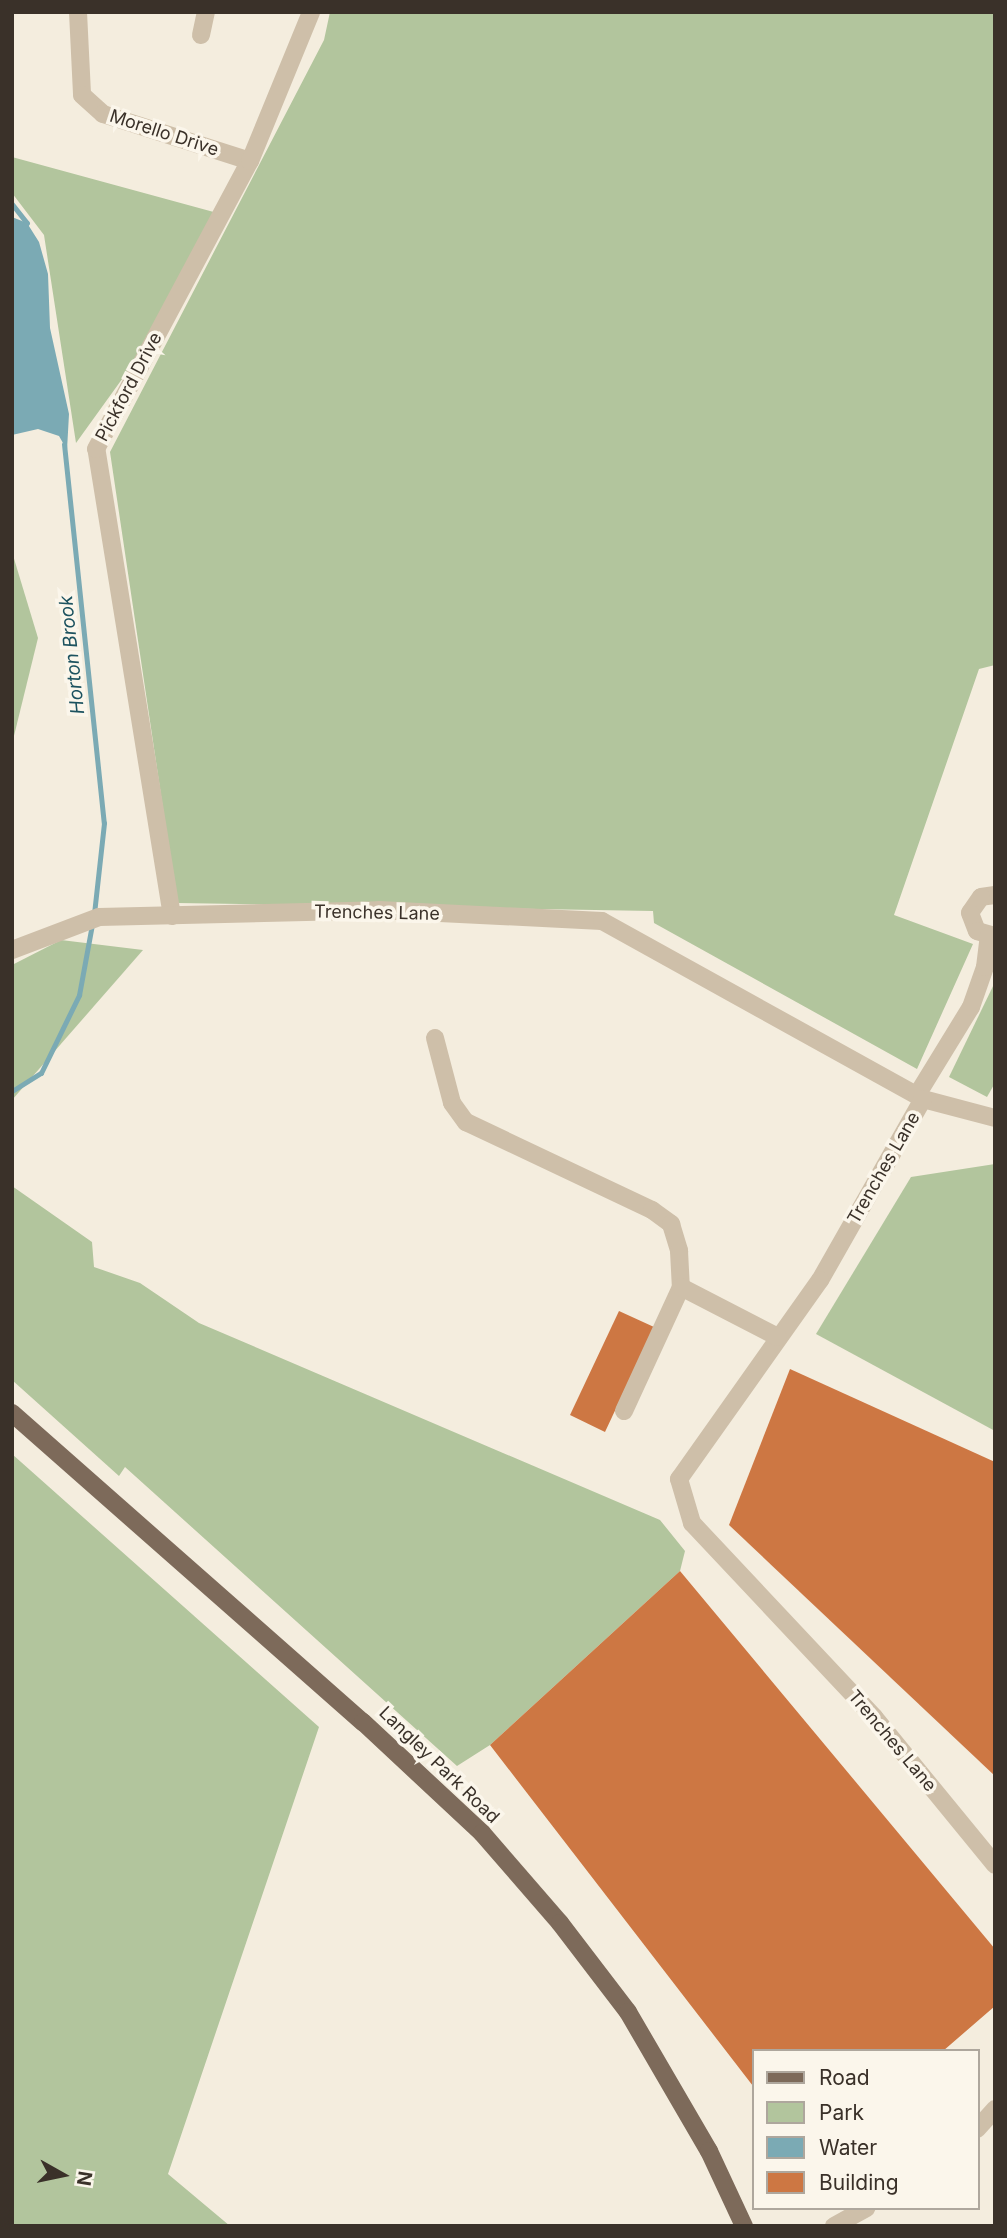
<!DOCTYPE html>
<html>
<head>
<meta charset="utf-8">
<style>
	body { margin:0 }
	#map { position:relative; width:1007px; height:2238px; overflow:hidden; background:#f4edde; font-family:Inter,sans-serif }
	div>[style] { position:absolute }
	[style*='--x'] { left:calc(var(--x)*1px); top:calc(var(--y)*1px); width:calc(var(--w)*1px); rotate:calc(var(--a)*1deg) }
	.green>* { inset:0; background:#b2c59d }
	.water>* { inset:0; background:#7baab4 }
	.stream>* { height:5px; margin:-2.5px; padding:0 2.5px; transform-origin:2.5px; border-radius:2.5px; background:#7baab4 }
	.building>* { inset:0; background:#cd7743 }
	.minor>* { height:18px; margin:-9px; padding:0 9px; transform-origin:9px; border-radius:9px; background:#cebfa9 }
	.major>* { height:18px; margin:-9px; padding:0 9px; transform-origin:9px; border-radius:9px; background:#7d6a5a }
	span { translate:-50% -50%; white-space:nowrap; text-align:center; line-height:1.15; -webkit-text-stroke:7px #fbf6eb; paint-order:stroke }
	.street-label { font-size:18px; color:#3a3129 }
	.water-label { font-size:19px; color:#1c525f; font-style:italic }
	.frame { position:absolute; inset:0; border:14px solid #3a3129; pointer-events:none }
	.legend { position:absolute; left:752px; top:2049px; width:228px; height:161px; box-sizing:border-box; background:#fbf6eb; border:2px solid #aea79d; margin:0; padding:9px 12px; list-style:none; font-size:21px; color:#3a3129 }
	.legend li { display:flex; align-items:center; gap:14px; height:35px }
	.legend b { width:35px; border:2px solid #aea79d }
	.north { position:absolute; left:28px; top:2140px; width:70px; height:70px; -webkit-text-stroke:5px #fbf6eb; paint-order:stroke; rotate:99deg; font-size:19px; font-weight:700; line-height:28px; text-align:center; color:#3a3129 }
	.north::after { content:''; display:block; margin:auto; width:24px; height:32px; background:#3a3129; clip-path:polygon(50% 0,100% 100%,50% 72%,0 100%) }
</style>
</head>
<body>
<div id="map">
	<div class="green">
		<div style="clip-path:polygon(330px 12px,995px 12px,995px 665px,979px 669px,894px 915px,973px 944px,917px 1069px,654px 923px,653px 911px,177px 903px,110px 452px,324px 40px)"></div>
		<div style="clip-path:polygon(12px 157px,221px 214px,130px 368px,76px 443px,44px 235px,12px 193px)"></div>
		<div style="clip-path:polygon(12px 552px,38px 638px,12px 744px)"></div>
		<div style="clip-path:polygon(61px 940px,143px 950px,12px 1100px,12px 965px)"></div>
		<div style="clip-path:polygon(995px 982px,995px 1083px,987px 1097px,949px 1077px)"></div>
		<div style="clip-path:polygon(995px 1164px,995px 1431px,816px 1334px,911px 1177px)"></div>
		<div style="clip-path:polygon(12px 1186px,92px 1242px,94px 1267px,140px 1283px,199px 1323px,660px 1520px,685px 1551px,680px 1571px,490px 1745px,457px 1766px,125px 1467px,119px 1476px,12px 1380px)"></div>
		<div style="clip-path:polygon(12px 1454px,319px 1727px,168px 2174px,230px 2226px,12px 2226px)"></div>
	</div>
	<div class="water">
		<div style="clip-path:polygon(12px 217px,27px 223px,39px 242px,48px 274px,50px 328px,69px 414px,67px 450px,59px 436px,38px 429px,12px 435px)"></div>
	</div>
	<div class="stream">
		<div style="--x:12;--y:204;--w:24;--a:52"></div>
		<div style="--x:27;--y:223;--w:4;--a:135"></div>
		<div style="--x:64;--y:444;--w:381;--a:84"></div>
		<div style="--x:104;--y:823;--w:92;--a:96.3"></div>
		<div style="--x:12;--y:1091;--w:34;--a:-32"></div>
		<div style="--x:41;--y:1073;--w:87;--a:-64"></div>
		<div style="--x:79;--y:995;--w:72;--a:-79.6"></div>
	</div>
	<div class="building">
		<div style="clip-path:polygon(619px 1311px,654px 1327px,605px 1432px,570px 1415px)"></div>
		<div style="clip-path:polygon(790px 1369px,995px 1462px,995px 1776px,729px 1525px)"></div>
		<div style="clip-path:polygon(680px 1571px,995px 1949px,995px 2006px,943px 2051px,753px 2051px,753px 2086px,490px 1745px)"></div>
	</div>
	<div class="minor">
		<div style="--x:78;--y:12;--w:83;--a:87.2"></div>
		<div style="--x:82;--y:95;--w:28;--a:42"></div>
		<div style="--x:103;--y:114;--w:154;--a:17.7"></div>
		<div style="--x:201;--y:35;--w:24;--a:-78"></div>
		<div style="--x:995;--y:895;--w:14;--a:172"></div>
		<div style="--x:981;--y:897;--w:19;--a:125"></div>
		<div style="--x:970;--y:913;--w:19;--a:69"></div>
		<div style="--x:977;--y:931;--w:19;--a:16"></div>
		<div style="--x:172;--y:916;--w:473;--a:-99.2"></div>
		<div style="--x:96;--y:449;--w:327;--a:-61.9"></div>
		<div style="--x:250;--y:161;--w:161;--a:-67.7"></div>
		<div style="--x:12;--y:950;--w:93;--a:-20.8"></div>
		<div style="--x:99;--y:917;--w:280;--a:-1.4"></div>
		<div style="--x:379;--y:910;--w:223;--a:2.8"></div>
		<div style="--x:602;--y:921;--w:367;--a:29"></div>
		<div style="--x:923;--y:1099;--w:74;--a:14.8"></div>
		<div style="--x:435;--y:1038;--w:67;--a:75.3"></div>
		<div style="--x:452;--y:1103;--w:24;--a:54"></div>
		<div style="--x:466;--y:1122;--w:206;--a:25.3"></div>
		<div style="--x:652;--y:1210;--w:24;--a:36"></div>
		<div style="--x:671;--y:1224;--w:28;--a:73"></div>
		<div style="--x:679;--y:1251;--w:36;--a:87"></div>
		<div style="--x:917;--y:1095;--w:103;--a:-58.5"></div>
		<div style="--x:971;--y:1007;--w:42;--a:-70.7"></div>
		<div style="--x:985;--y:967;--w:31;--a:-83"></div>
		<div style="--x:923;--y:1099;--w:208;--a:119.6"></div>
		<div style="--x:820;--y:1280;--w:244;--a:125.3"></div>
		<div style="--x:679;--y:1479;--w:46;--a:73.5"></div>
		<div style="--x:692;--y:1523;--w:266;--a:46.8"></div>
		<div style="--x:874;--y:1717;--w:191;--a:50.7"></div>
		<div style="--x:624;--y:1411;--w:136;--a:-65.3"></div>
		<div style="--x:681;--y:1287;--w:109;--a:27.3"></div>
		<div style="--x:977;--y:2129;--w:27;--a:-48"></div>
		<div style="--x:834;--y:2226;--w:37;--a:-29"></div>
	</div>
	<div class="major">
		<div style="--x:12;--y:1413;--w:468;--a:41.4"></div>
		<div style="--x:363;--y:1722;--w:163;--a:43"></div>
		<div style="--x:482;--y:1833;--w:119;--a:49.1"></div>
		<div style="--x:560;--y:1923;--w:112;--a:52.6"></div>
		<div style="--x:628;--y:2012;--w:161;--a:59.8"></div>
		<div style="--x:709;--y:2151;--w:83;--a:65"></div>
	</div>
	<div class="street-label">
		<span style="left:164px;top:133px;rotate:18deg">Morello Drive</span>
		<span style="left:129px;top:387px;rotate:-62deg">Pickford Drive</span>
		<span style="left:377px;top:913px;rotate:1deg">Trenches Lane</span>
		<span style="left:884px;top:1168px;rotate:-60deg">Trenches Lane</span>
		<span style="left:892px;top:1741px;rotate:50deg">Trenches Lane</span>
		<span style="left:439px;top:1765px;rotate:44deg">Langley Park Road</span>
	</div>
	<div class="water-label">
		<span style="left:72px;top:655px;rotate:-96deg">Horton Brook</span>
	</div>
	<div class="frame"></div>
	<ul class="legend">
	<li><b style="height:9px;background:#7d6a5a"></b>Road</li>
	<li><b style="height:19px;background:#b2c59d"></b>Park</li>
	<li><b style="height:19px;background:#7baab4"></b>Water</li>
	<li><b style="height:19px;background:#cd7743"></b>Building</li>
	</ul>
	<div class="north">N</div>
</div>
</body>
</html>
